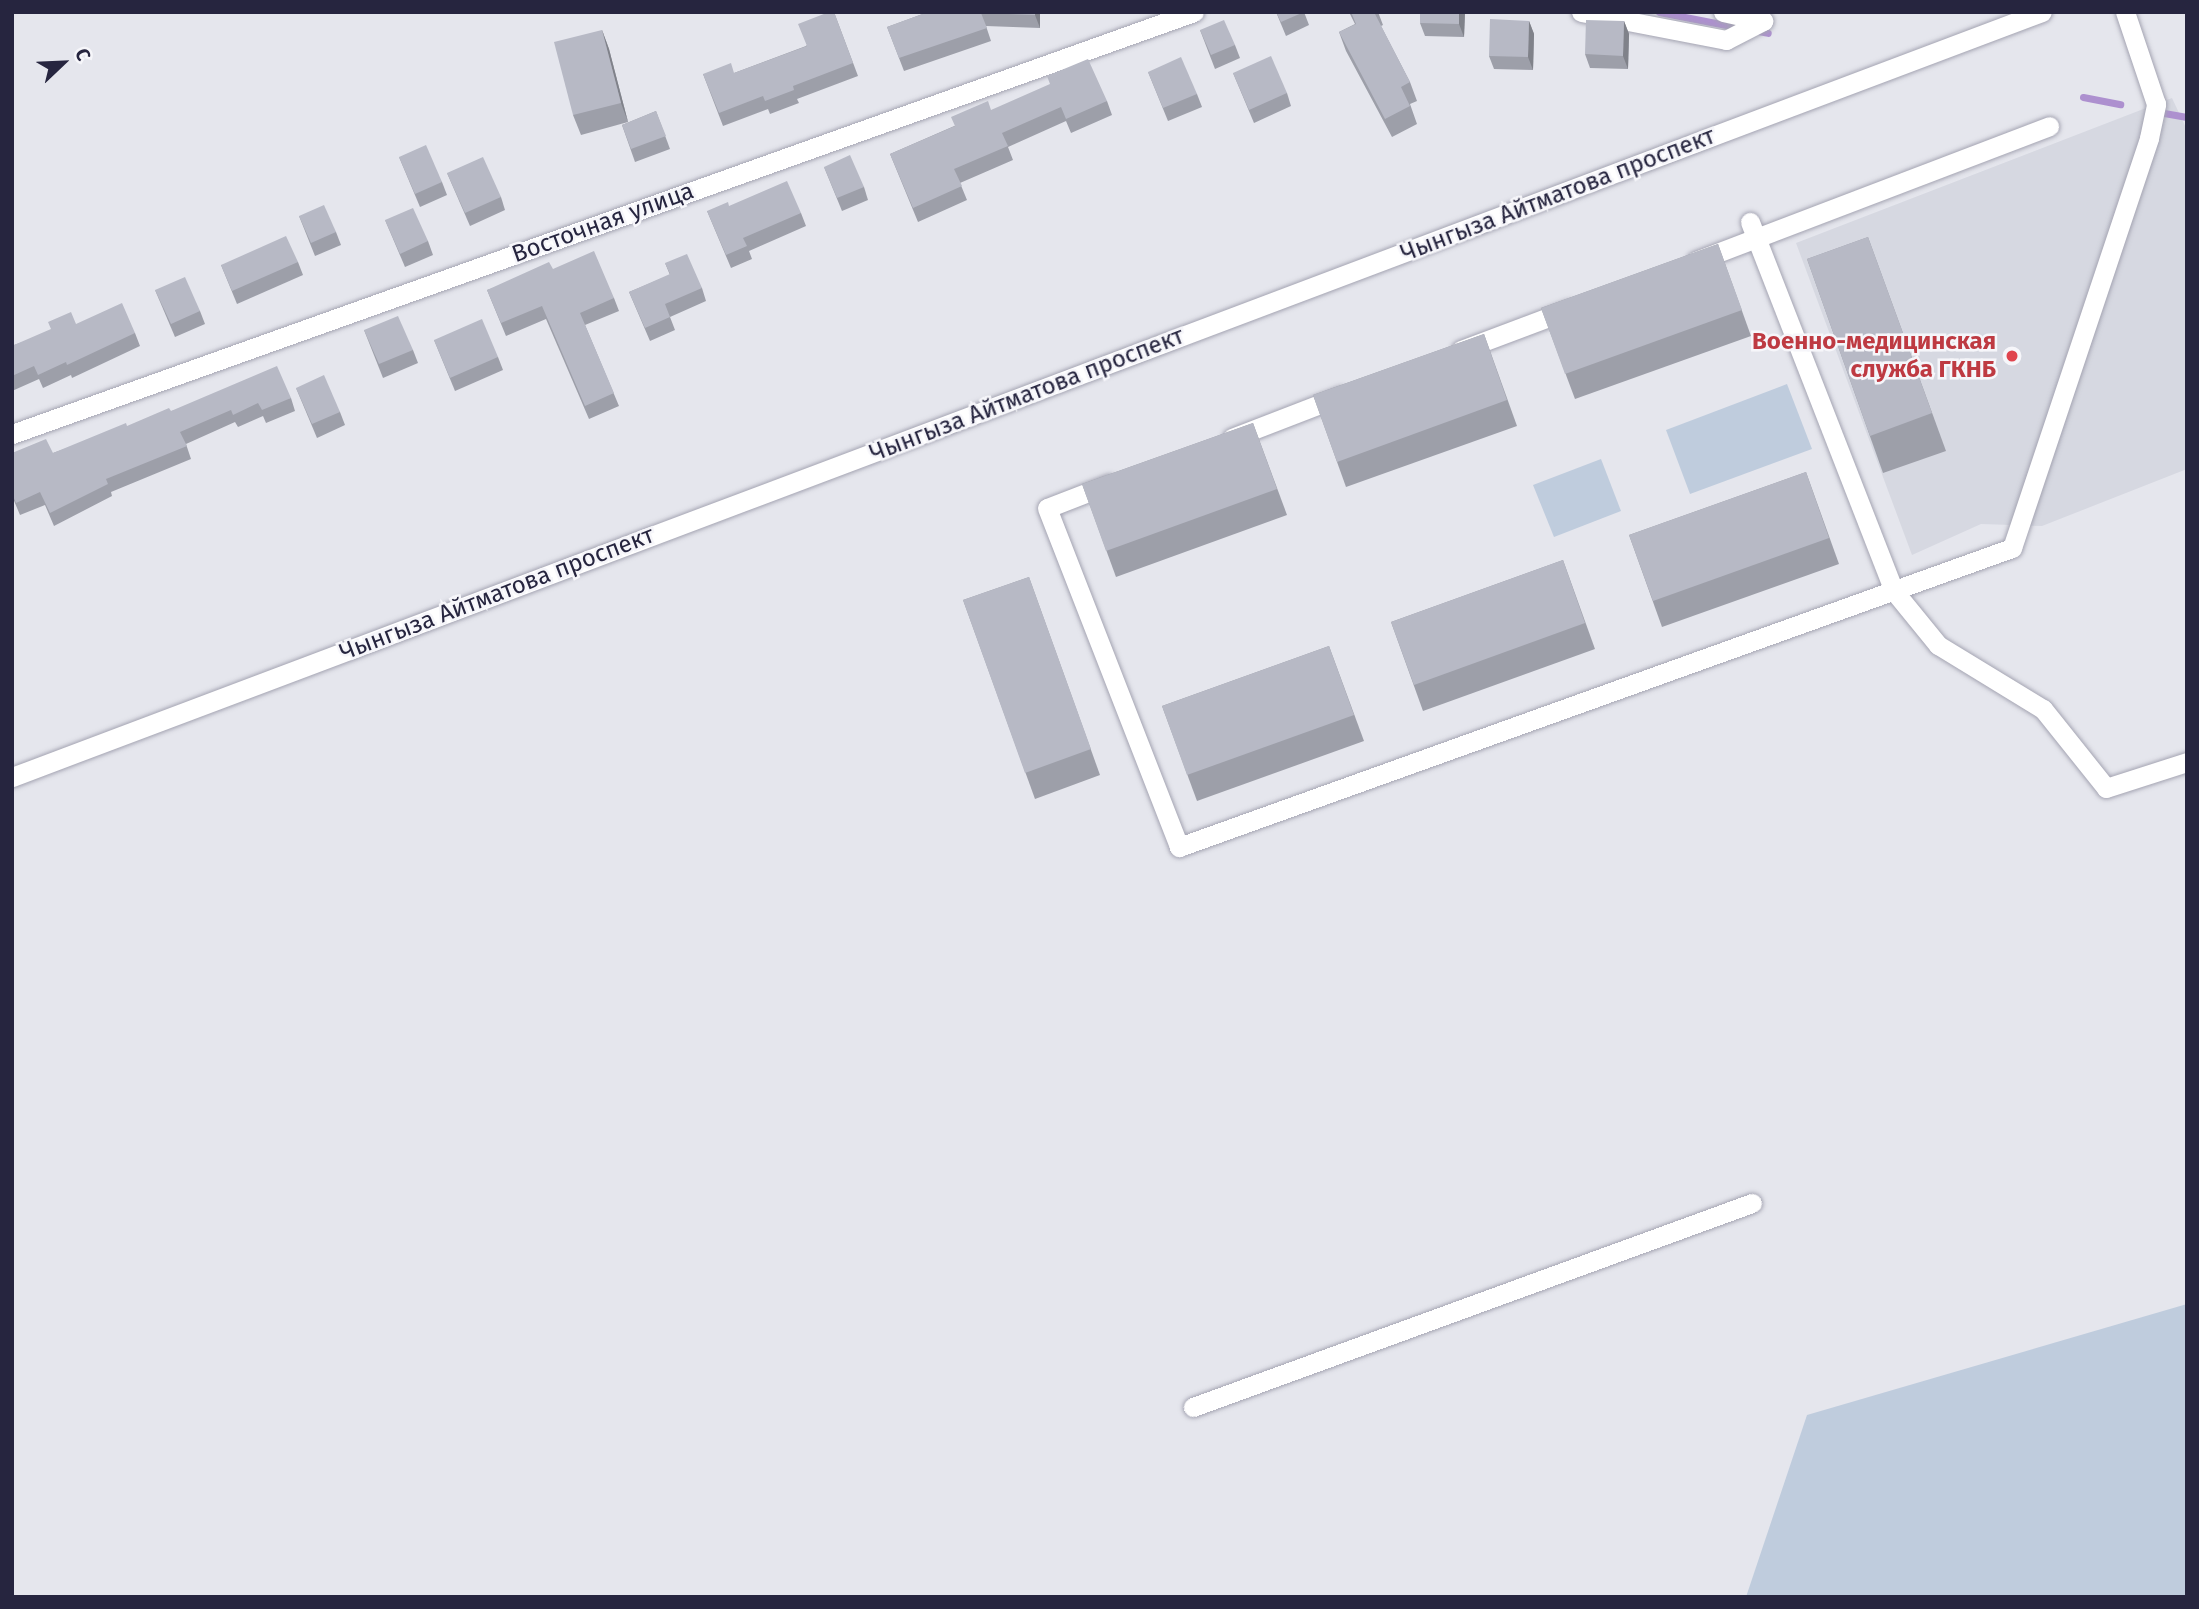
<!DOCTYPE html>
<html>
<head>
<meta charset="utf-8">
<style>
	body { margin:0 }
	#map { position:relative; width:2199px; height:1609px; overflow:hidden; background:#e5e6ed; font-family:"Fira Sans",sans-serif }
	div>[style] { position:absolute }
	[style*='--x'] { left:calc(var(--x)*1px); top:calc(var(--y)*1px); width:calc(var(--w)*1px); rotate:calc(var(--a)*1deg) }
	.built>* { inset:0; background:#d6d8e1 }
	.green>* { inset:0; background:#bfccdd }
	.stream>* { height:7px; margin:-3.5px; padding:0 3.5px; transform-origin:3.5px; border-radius:3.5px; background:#ad90cf }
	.roads { filter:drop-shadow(0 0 2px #a4a4b2) drop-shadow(0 0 2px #a4a4b2) }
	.minor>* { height:19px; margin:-9.5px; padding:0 9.5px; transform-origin:9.5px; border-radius:9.5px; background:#fff }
	.secondary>* { height:19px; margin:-9.5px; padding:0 9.5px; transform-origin:9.5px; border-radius:9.5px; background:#fff }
	.wall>* { inset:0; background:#9d9fa9 }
	.shaded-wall>* { inset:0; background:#80828a }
	.building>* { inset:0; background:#b7b9c5 }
	.dots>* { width:19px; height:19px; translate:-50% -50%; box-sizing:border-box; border:4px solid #f6f6fa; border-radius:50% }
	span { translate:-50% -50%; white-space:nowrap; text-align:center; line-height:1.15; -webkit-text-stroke:5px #f6f6fa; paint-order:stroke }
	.street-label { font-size:24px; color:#26253f }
	.health-label { font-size:24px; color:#be3a42; font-weight:700 }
	.right { translate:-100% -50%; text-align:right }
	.frame { position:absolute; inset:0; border:14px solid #26253f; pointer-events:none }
	.north { position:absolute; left:28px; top:28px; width:70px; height:70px; -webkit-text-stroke:5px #f6f6fa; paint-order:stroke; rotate:67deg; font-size:19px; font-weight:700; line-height:28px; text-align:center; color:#26253f }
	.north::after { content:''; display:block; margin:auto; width:24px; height:32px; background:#26253f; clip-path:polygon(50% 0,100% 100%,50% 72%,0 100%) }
</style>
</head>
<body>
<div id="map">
	<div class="built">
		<div style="clip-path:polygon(2172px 98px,2187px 130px,2187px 469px,2042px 526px,1981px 524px,1912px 555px,1796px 243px)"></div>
	</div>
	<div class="green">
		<div style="clip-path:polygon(1787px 384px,1812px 449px,1690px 494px,1666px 430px)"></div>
		<div style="clip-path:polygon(1601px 459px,1621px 511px,1554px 537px,1533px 485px)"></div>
		<div style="clip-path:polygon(2187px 1304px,2187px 1597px,1746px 1597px,1807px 1415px)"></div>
	</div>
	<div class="stream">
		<div style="--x:1659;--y:12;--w:84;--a:11"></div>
		<div style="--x:1753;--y:30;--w:15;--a:11"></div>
		<div style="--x:2083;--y:97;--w:38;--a:11"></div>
		<div style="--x:2164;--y:113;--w:23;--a:10"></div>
	</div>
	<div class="roads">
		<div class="minor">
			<div style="--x:1581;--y:12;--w:148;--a:10.9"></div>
			<div style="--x:1726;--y:40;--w:42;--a:-27.2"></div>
			<div style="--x:1723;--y:12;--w:41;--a:12.7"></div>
			<div style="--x:1750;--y:222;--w:396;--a:68.7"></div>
			<div style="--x:1894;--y:591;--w:70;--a:50.8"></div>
			<div style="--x:1938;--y:645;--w:123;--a:31.4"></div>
			<div style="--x:2043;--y:709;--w:101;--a:51.4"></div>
			<div style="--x:2106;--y:788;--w:85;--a:-17.8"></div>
			<div style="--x:1696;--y:261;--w:378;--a:-20.9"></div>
			<div style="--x:1461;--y:350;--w:116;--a:-20.6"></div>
			<div style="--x:12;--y:434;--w:1255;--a:-19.65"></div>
			<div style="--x:1232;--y:438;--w:117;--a:-21.1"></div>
			<div style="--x:1109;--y:484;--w:66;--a:158.8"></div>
			<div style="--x:1047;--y:508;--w:364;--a:68.7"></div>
			<div style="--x:1179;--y:847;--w:885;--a:-19.75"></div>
			<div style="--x:2012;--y:548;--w:432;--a:-71.5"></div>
			<div style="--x:2149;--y:138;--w:35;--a:-78"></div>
			<div style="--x:2156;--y:104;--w:97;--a:-108.6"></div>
			<div style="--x:1193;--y:1407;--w:595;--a:-20.05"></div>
		</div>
		<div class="secondary">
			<div style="--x:12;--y:777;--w:2169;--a:-20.65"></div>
		</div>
	</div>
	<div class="wall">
		<div style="clip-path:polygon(834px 12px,858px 76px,797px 99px,799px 103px,770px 114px,768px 109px,723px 126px,703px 74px,734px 73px,806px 46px)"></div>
		<div style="clip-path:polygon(928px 12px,1040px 12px,1040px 28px,986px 26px,991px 41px,904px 71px,887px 27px)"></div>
		<div style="clip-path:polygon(1276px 12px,1304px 12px,1309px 25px,1286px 36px)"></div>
		<div style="clip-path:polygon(1349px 12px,1378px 12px,1383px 25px,1381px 26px,1410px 82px,1417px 101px,1410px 104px,1417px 124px,1392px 137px,1346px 51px,1339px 32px,1355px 24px)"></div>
		<div style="clip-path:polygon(1420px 12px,1465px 12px,1464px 37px,1425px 36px,1420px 23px)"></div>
		<div style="clip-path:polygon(1529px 21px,1534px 34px,1533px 70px,1494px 69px,1489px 56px)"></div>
		<div style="clip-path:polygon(1624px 21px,1629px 34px,1628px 69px,1590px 68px,1585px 54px)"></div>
		<div style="clip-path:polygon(602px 30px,609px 49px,628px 122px,581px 135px,573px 115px)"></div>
		<div style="clip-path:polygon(1200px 30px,1235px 45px,1240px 58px,1215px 69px)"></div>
		<div style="clip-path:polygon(1148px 72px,1197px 94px,1202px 107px,1168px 121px)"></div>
		<div style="clip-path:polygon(1233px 73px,1287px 93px,1291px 106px,1254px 123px)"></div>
		<div style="clip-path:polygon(1107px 101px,1112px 115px,1071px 133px,1066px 121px,1008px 147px,1013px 160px,960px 183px,967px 200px,918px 222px,890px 154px,991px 110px)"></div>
		<div style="clip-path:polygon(656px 111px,670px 149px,635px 162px,622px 125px)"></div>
		<div style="clip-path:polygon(399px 157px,442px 182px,447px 195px,420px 207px)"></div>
		<div style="clip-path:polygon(824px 167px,864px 187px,868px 200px,842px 211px)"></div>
		<div style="clip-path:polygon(447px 173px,501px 197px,505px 210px,470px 226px)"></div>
		<div style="clip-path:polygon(707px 211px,801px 213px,806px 226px,749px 251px,752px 259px,731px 268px)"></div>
		<div style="clip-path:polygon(299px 216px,336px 232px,341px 245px,315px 256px)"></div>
		<div style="clip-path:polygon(385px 220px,428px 241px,433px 255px,405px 267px)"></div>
		<div style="clip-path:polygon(1868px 237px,1946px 451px,1883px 473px,1807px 259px)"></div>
		<div style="clip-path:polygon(1718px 244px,1751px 336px,1575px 399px,1541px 308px)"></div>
		<div style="clip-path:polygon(298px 262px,303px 275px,237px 304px,221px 265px)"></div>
		<div style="clip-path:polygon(665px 263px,702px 288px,706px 301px,670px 317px,675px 330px,650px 341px,629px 292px,670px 275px)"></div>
		<div style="clip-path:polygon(553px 269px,614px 298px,619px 311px,585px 325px,619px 406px,589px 419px,546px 319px,506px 336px,487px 290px)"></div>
		<div style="clip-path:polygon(155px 290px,200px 311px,205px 324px,175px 337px)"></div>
		<div style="clip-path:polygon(76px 324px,135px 333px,140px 346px,72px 378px,71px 375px,43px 388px,39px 379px,12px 391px,12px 341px,14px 345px)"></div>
		<div style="clip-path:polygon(364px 330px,413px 350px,418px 363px,383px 378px)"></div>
		<div style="clip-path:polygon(1484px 334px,1517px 426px,1346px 487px,1313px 395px)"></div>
		<div style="clip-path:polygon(434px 340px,498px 357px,503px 370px,455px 391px)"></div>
		<div style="clip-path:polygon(296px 388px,340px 412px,345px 425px,317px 438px)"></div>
		<div style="clip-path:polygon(291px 398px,295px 411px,266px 423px,263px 416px,238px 427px,235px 422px,186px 444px,191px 459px,111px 492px,112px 496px,54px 526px,45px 505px,20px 515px,12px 496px,12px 453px,53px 453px,171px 411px)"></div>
		<div style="clip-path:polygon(1253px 423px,1287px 515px,1116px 577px,1082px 484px)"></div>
		<div style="clip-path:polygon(1806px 472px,1839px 564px,1662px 627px,1629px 535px)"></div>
		<div style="clip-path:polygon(1563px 560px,1595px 649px,1423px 711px,1391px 622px)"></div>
		<div style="clip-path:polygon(1029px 577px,1100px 775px,1035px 799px,963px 600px)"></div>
		<div style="clip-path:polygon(1329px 646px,1364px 741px,1197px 801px,1162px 706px)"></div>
	</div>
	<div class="shaded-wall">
		<div style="clip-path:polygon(1035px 12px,1040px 12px,1040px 28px,1035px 15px)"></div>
		<div style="clip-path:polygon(1459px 12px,1465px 12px,1464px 37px,1459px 24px)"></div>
		<div style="clip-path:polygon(1529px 21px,1534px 34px,1533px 70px,1528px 57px)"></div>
		<div style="clip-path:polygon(1624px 21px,1629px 34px,1628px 69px,1623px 56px)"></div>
		<div style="clip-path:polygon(602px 30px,609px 49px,628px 122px,621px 103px)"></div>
	</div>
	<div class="building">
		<div style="clip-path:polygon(829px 12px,834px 12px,853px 63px,793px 86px,794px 90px,765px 101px,763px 96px,719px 113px,703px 74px,731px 63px,734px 73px,807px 46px,798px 24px)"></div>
		<div style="clip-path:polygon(928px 12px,1035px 12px,1035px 15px,981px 13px,987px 28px,899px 58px,887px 27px)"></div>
		<div style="clip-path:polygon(1276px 12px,1304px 12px,1281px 22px)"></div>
		<div style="clip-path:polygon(1351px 12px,1374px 12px,1410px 82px,1401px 87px,1410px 106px,1385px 119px,1339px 32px,1356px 24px)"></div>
		<div style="clip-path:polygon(1420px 12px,1459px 12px,1459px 24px,1420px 23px)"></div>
		<div style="clip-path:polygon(1490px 19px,1529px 21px,1528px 57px,1489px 56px)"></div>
		<div style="clip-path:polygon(1224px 20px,1235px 45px,1211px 55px,1200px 30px)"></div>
		<div style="clip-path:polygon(1586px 20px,1624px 21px,1623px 56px,1585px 54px)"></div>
		<div style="clip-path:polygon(602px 30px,621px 103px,573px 115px,554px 42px)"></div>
		<div style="clip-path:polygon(1271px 56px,1287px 93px,1249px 110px,1233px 73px)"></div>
		<div style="clip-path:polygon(1181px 57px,1197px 94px,1163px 108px,1148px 72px)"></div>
		<div style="clip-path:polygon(1088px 59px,1107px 101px,1066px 119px,1061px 107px,1002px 133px,1008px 146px,954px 169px,962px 186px,913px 208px,890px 154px,955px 126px,951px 117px,988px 101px,991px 110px,1050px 84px,1047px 76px)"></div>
		<div style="clip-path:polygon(656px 111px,666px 136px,631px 149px,622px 125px)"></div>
		<div style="clip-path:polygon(426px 145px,442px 182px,415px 194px,399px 157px)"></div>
		<div style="clip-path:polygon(850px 155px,864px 187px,837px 198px,824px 167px)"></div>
		<div style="clip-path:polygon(483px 157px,501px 197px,465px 213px,447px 173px)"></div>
		<div style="clip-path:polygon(787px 181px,801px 213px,743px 238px,747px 246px,726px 255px,707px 211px,728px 202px,729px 206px)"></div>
		<div style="clip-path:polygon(324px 205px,336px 232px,311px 243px,299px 216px)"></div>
		<div style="clip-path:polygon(413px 208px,428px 241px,400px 254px,385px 220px)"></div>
		<div style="clip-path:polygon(286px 236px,298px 262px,232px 291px,221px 265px)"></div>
		<div style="clip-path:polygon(1868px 237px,1932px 413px,1870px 436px,1807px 259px)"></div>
		<div style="clip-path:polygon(1718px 244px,1742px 310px,1565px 374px,1541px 308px)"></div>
		<div style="clip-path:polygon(594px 251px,614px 298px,580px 313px,614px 393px,585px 406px,542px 306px,501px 323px,487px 290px,549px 262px,553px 269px)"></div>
		<div style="clip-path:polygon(687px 254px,702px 288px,665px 304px,670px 317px,645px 328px,629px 292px,670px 274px,665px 263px)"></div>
		<div style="clip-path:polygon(185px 277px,200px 311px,171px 324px,155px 290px)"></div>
		<div style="clip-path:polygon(122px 303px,135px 333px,67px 365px,66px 362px,38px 375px,34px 366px,12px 376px,12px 341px,14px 345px,51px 329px,48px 322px,71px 312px,76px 324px)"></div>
		<div style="clip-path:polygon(398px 316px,413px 350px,379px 364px,364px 330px)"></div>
		<div style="clip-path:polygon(482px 319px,498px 357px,450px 378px,434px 340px)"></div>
		<div style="clip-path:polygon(1484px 334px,1507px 400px,1337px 462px,1313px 395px)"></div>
		<div style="clip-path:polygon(277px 366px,291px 398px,262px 410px,258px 403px,233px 415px,231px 410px,180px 432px,187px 446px,106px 479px,108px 484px,50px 513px,40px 492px,16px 503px,12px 494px,12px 453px,46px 439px,53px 453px,126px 423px,127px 426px,169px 408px,171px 411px)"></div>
		<div style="clip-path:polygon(324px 375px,340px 412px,312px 424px,296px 388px)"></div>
		<div style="clip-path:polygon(1253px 423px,1277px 489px,1106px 551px,1082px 484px)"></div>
		<div style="clip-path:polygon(1806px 472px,1829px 538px,1653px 601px,1629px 535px)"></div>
		<div style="clip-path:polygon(1563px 560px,1585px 623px,1414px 685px,1391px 622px)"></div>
		<div style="clip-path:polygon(1029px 577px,1091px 749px,1025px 773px,963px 600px)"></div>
		<div style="clip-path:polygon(1329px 646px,1354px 715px,1187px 775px,1162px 706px)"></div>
	</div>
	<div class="dots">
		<div style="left:2012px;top:356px;background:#e0444e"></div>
	</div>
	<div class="street-label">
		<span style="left:1558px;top:195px;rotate:-21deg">Чынгыза Айтматова проспект</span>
		<span style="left:603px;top:223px;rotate:-20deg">Восточная улица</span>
		<span style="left:1027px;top:395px;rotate:-21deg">Чынгыза Айтматова проспект</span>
		<span style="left:497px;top:594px;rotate:-21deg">Чынгыза Айтматова проспект</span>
	</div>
	<div class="health-label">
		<span class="right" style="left:1996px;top:356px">Военно-медицинская<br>служба ГКНБ</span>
	</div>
	<div class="frame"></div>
	<div class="north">С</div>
</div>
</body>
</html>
